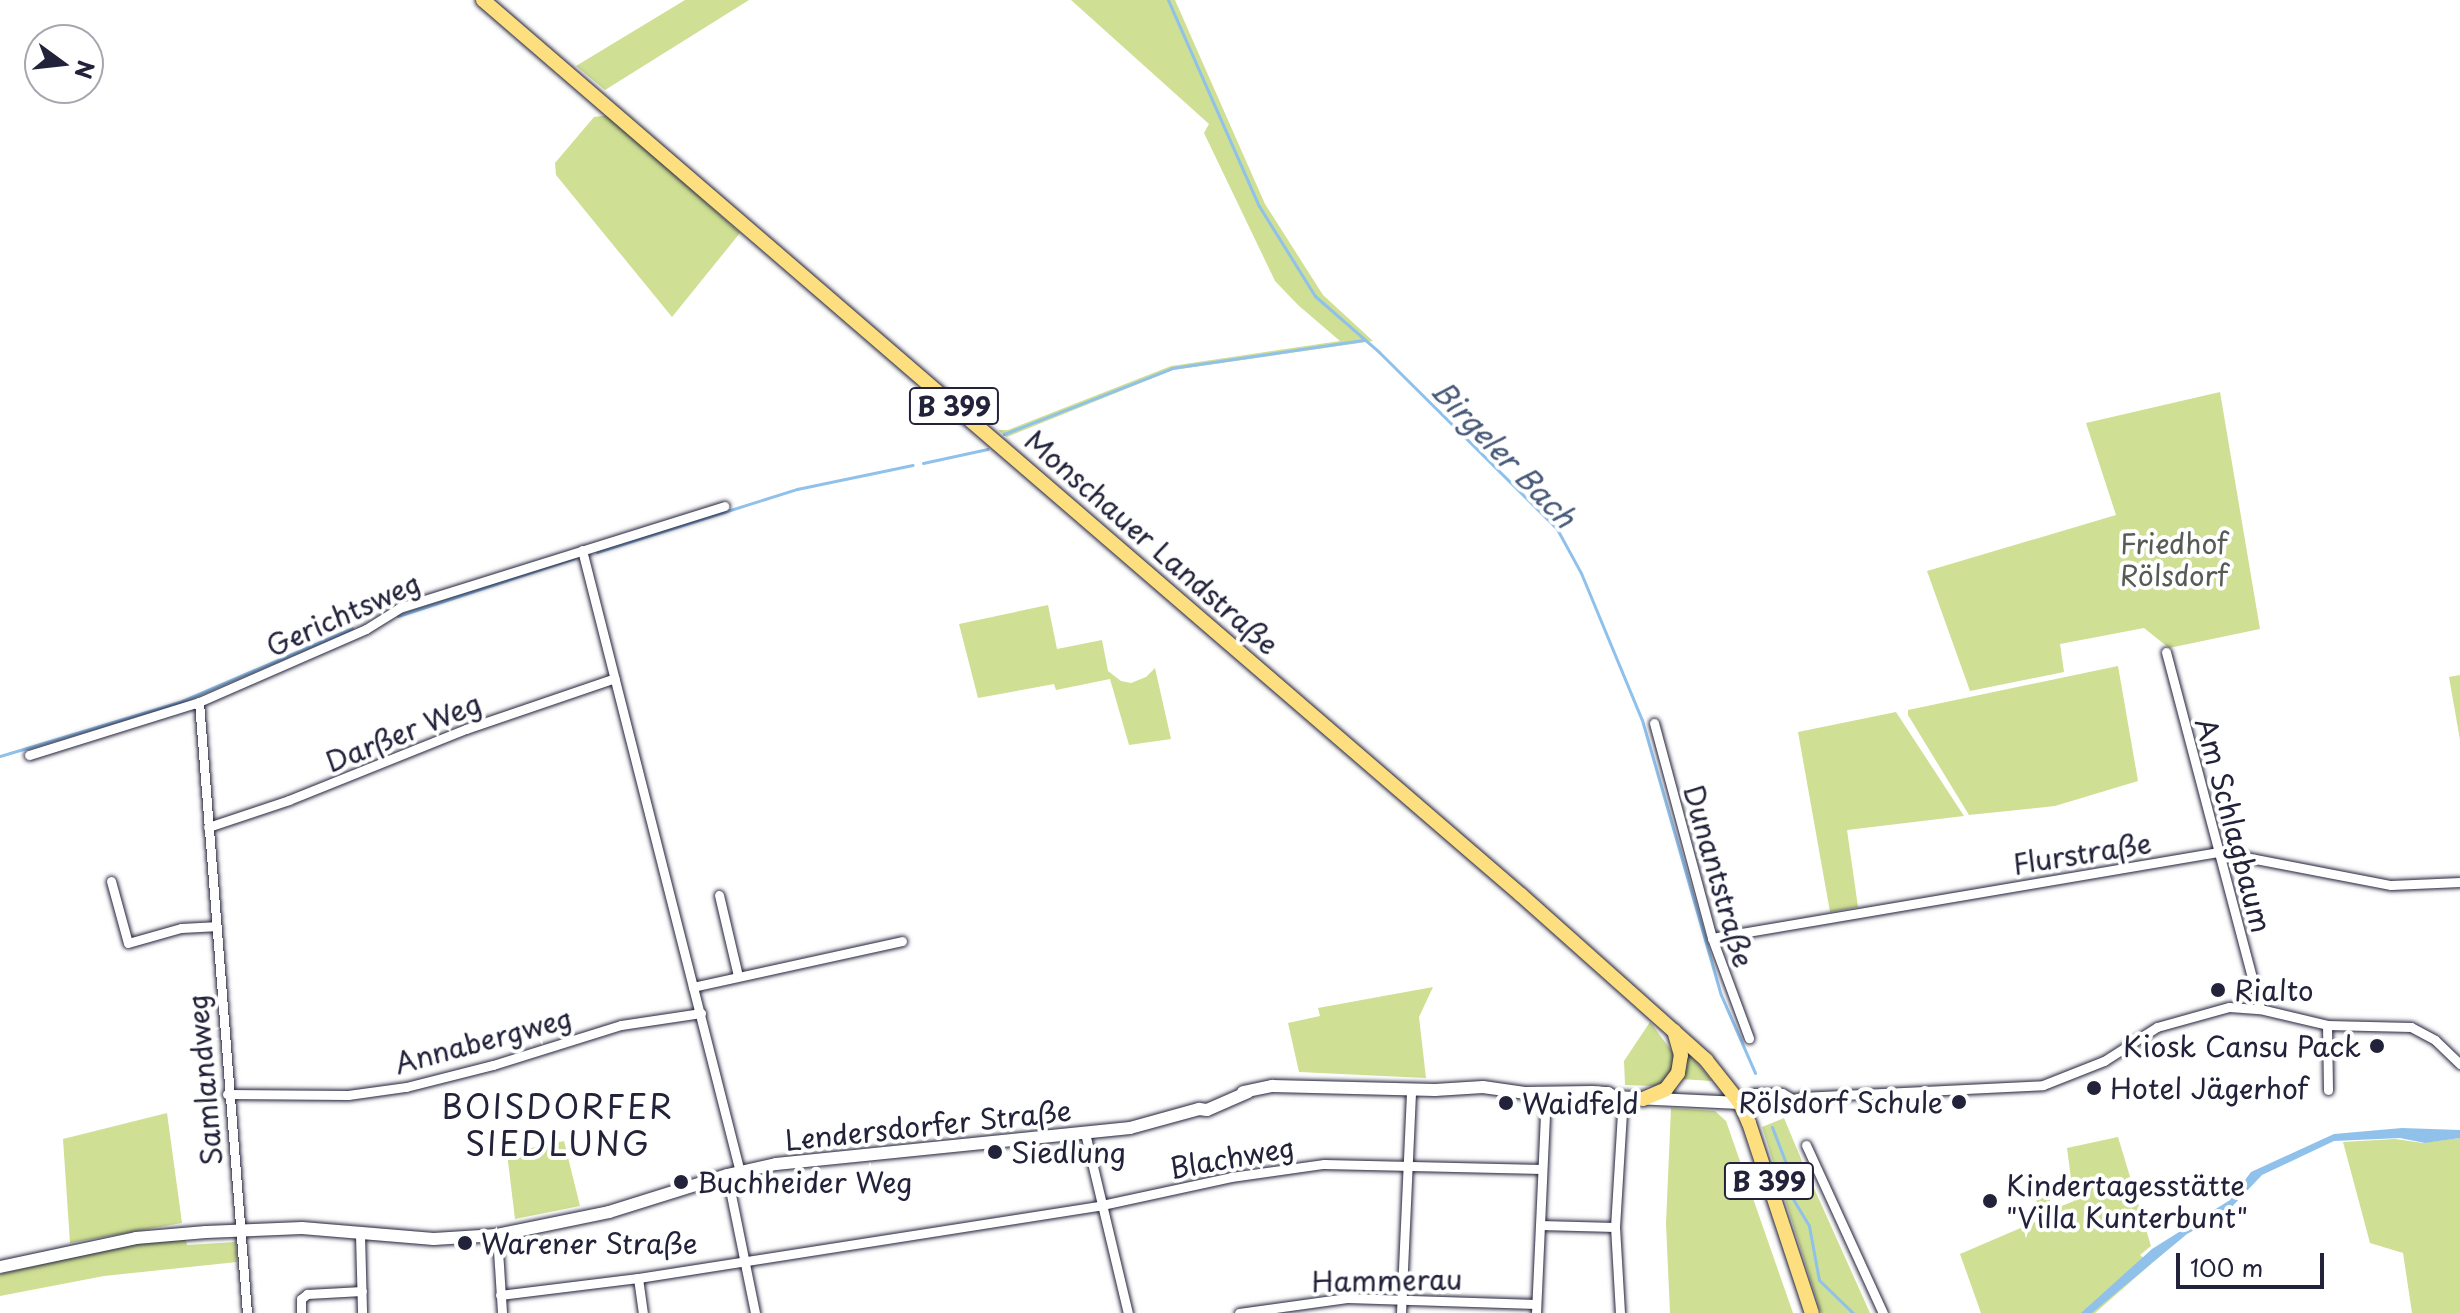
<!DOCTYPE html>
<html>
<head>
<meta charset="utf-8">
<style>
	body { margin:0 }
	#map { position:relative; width:2460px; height:1313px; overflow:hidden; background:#fff; font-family:"Playpen Sans",sans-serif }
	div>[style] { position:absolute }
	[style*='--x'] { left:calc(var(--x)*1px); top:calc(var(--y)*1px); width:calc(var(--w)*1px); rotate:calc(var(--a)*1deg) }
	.green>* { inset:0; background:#cfdf93 }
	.water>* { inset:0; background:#8fc1eb }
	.stream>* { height:3px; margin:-1.5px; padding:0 1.5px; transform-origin:1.5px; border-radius:1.5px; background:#8fc1eb }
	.roads { filter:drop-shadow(0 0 2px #22223b) drop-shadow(0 0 2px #22223b) }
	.minor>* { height:9px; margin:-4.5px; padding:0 4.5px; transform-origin:4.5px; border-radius:4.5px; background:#fff }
	.tertiary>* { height:12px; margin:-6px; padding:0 6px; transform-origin:6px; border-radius:6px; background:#fff }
	.primary>* { height:14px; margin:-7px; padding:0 7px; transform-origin:7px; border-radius:7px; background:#fddf80 }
	.dots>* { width:22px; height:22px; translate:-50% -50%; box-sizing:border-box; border:4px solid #fff; border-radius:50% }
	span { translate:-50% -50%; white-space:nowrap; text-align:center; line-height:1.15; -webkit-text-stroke:8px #fff; paint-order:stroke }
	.shield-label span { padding:2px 6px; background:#fff; border:2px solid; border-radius:6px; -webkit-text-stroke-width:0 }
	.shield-label { font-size:26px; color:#22223b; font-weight:700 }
	.street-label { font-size:28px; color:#22223b }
	.park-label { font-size:28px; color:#565b55 }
	.poi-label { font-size:28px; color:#22223b }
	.left { translate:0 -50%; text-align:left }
	.right { translate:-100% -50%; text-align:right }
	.water-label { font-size:30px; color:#485a79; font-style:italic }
	.quarter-label { font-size:32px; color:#22223b; letter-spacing:2px }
	.north { position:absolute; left:24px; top:24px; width:80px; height:80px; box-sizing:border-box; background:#fff; border:2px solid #a7a7b1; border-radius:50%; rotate:105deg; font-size:22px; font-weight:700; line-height:32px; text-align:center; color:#22223b }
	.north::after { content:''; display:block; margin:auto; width:28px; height:36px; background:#22223b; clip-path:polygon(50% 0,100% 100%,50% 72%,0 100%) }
	.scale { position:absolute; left:2176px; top:1253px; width:148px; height:36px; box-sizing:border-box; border:4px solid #22223b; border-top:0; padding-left:10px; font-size:24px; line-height:28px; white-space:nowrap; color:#22223b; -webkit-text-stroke:6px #fff; paint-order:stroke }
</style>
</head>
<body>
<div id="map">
	<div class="green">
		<div style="clip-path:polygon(685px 0,749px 0,605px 90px,576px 66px)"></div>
		<div style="clip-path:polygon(1071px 0,1175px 0,1265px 204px,1323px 295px,1373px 341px,1173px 370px,1007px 437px,998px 430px,1008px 430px,1171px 366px,1340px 341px,1298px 305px,1275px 281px,1204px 133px,1209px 124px)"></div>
		<div style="clip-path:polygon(609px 115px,740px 233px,672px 317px,556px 175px,555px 163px,594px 117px)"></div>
		<div style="clip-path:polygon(2220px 392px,2260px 629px,2169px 648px,2144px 628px,2060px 644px,2064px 672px,1970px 691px,1927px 571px,2116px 515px,2086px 423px)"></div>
		<div style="clip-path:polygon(1048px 605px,1057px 649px,1102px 640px,1108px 671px,1121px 681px,1131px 683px,1146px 677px,1155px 668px,1171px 739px,1129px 745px,1110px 679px,1056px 690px,1054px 684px,978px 698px,959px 624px)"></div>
		<div style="clip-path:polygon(2118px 666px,2138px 781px,2055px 806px,1969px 815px,1908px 715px,1908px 710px)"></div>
		<div style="clip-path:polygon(2460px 675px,2460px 740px,2449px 677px)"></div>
		<div style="clip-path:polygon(1896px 712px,1964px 816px,1847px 830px,1858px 907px,1830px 912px,1798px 732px)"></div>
		<div style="clip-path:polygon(1433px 987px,1419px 1017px,1426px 1078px,1299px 1072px,1288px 1023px,1320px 1016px,1318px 1008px)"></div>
		<div style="clip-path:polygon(1650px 1022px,1674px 1054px,1673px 1068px,1663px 1082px,1654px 1086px,1625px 1085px,1624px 1061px)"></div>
		<div style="clip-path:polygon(1684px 1049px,1699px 1065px,1712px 1081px,1680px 1079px)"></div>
		<div style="clip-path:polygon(1671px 1108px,1715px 1111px,1726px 1121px,1793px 1313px,1670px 1313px,1666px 1224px)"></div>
		<div style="clip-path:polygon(167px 1113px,182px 1223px,70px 1243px,63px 1139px)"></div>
		<div style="clip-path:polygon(1784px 1118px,1804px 1166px,1870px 1313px,1821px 1313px,1762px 1127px)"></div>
		<div style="clip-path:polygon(2118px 1137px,2151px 1246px,2140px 1255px,2151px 1264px,2095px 1313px,1981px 1313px,1960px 1254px,2037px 1221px,2036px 1177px,2045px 1178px,2052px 1210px,2074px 1201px,2067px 1148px)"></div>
		<div style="clip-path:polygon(2460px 1138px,2460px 1313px,2412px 1313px,2403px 1253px,2370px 1243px,2343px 1142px,2395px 1139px,2423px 1143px)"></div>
		<div style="clip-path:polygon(564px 1141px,580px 1206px,515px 1219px,507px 1153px)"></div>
		<div style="clip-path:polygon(186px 1240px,187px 1245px,236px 1242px,237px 1262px,104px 1276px,0 1296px,0 1274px,131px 1244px)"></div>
	</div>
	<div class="water">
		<div style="clip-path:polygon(2402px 1128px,2460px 1130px,2460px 1138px,2425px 1143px,2400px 1138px,2334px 1141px,2262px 1175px,2226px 1213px,2187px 1234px,2092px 1313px,2081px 1313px,2152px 1249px,2230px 1200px,2251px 1172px,2334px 1134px)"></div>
	</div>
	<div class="stream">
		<div style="--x:1168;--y:0;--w:225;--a:66.2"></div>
		<div style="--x:1259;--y:206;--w:106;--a:58.1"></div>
		<div style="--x:1315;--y:296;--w:85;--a:41.2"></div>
		<div style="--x:1379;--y:352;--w:251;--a:44.8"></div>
		<div style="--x:1557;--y:529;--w:50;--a:61.4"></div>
		<div style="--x:1581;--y:573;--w:159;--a:67.5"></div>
		<div style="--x:1642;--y:720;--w:286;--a:74"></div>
		<div style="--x:1721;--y:995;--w:85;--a:66.4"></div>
		<div style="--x:1004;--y:434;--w:180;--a:-21.4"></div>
		<div style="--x:1172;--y:368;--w:195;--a:-8.3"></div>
		<div style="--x:923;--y:463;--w:66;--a:-12.2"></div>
		<div style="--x:597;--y:552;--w:210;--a:-17.5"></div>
		<div style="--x:797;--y:489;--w:118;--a:-11.7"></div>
		<div style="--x:398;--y:616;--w:185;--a:-18.2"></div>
		<div style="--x:0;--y:756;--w:190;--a:-16.8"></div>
		<div style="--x:182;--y:701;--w:185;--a:-23.2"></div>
		<div style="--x:1772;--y:1127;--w:39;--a:69"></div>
		<div style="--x:1786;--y:1163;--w:31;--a:83"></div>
		<div style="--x:1790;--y:1194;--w:37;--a:59"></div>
		<div style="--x:1809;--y:1226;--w:55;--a:79.5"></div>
		<div style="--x:1819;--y:1280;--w:47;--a:44.1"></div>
	</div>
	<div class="roads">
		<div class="minor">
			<div style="--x:582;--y:550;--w:642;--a:75.75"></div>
			<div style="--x:2166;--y:652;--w:369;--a:75.2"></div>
			<div style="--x:199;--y:702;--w:613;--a:85.51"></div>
			<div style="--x:1654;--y:723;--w:223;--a:74.9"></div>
			<div style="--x:1712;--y:938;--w:107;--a:69.7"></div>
			<div style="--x:29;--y:755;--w:178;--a:-17.3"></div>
			<div style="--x:199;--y:702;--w:182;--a:-23.6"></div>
			<div style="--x:366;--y:629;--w:39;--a:-32"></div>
			<div style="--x:399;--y:608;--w:341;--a:-17.4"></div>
			<div style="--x:208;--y:827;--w:85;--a:-18.4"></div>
			<div style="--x:289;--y:800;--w:191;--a:-21.9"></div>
			<div style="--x:466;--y:729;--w:157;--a:-18.9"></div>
			<div style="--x:111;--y:881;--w:64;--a:74.7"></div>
			<div style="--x:128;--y:943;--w:55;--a:-15.8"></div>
			<div style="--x:181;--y:928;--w:33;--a:-3"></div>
			<div style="--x:719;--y:895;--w:83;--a:76.8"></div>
			<div style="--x:1712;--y:938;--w:514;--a:-9.63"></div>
			<div style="--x:2219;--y:852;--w:175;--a:10.9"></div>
			<div style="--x:2391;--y:885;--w:69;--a:-2.5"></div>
			<div style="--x:693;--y:987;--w:214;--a:-12.4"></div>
			<div style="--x:2327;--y:1025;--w:65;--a:89.1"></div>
			<div style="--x:227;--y:1094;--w:121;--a:0.5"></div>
			<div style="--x:348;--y:1095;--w:59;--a:-7.9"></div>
			<div style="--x:406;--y:1087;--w:90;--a:-14.2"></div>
			<div style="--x:493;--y:1065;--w:134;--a:-17.4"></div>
			<div style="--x:621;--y:1025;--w:81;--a:-8.5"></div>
			<div style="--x:1740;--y:1103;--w:25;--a:7"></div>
			<div style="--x:1765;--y:1106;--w:37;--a:-14"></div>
			<div style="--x:1801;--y:1097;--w:242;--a:-2.8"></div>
			<div style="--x:2043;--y:1085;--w:66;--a:-21.5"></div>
			<div style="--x:2104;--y:1061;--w:63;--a:-32.7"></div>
			<div style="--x:2157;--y:1027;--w:75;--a:-15.5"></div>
			<div style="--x:2229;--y:1007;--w:31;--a:4"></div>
			<div style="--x:2260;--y:1009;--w:69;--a:13.4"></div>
			<div style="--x:2327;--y:1025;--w:84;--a:1.4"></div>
			<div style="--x:2411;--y:1027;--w:27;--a:28"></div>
			<div style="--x:2435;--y:1040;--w:35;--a:44"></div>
			<div style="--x:1740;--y:1103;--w:17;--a:-36"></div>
			<div style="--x:1754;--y:1093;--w:28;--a:0"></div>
			<div style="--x:1782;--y:1093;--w:10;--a:29"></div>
			<div style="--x:1085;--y:1133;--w:185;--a:76.6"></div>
			<div style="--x:1806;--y:1145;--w:185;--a:65.4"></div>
			<div style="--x:727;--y:1175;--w:141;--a:78.5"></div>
			<div style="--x:1540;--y:1225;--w:75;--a:1.5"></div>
			<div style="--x:360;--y:1234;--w:79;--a:88.5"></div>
			<div style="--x:497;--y:1235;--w:78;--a:86.3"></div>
			<div style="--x:638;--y:1278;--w:35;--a:82"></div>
			<div style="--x:500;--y:1295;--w:139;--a:-7"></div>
			<div style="--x:638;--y:1278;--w:470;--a:-8.9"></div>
			<div style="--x:1102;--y:1205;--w:132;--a:-12.2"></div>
			<div style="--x:1231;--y:1177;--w:94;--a:-8"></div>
			<div style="--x:1324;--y:1164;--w:218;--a:1.3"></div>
			<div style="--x:301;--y:1313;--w:14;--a:-90"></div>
			<div style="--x:301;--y:1299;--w:8;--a:-40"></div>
			<div style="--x:307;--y:1294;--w:55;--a:-3.1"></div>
			<div style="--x:1239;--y:1313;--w:109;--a:-7.9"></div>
			<div style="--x:1347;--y:1298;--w:189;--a:1.8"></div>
			<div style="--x:1401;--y:1313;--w:224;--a:-87.4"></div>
			<div style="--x:1536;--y:1313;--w:219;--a:-87.4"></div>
			<div style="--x:1620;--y:1313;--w:86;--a:-93.3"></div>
			<div style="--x:1615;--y:1227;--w:129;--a:-86.5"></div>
		</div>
		<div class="tertiary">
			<div style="--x:1243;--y:1092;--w:30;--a:-12"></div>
			<div style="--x:1272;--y:1086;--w:163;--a:1.4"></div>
			<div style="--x:1435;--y:1090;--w:48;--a:-3.6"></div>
			<div style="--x:1483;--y:1087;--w:42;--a:8.1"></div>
			<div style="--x:1525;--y:1093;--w:67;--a:-0.9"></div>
			<div style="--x:1592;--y:1092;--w:16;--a:4"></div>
			<div style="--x:1608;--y:1093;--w:7;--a:34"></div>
			<div style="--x:1614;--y:1097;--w:126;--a:2.7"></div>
			<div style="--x:1567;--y:1096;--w:40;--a:7.1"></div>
			<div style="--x:1607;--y:1101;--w:8;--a:-30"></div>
			<div style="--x:0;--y:1267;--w:139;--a:-12"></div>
			<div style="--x:136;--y:1238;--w:70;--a:-4.9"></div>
			<div style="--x:206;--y:1232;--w:96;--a:-2.4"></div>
			<div style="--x:302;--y:1228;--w:132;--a:4.8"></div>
			<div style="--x:434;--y:1239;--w:63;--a:-3.6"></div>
			<div style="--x:497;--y:1235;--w:114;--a:-11.6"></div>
			<div style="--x:609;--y:1212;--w:124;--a:-17.4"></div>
			<div style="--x:727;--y:1175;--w:50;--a:-12.7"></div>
			<div style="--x:776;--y:1164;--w:356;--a:-5.8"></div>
			<div style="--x:1130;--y:1128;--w:72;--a:-15.4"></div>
			<div style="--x:1199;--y:1109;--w:8;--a:7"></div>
			<div style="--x:1207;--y:1110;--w:45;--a:-23.7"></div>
		</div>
		<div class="primary">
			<div style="--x:483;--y:0;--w:1371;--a:40.77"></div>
			<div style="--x:1521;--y:895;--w:248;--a:41.7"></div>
			<div style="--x:1706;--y:1060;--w:55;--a:51.7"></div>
			<div style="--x:1740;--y:1103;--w:22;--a:66"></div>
			<div style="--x:1749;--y:1123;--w:200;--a:71.7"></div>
			<div style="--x:1643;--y:1099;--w:25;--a:-23"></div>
			<div style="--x:1666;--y:1089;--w:20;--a:-53"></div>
			<div style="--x:1678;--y:1073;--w:18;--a:-81"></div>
			<div style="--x:1681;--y:1055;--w:25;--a:-106"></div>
		</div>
	</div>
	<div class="dots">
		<div style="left:2218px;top:990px;background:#22223b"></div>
		<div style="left:2377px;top:1046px;background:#22223b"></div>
		<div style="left:2094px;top:1088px;background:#22223b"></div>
		<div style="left:1959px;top:1102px;background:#22223b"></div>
		<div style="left:1506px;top:1103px;background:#22223b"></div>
		<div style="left:995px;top:1152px;background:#22223b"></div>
		<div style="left:681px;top:1182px;background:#22223b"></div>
		<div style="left:1990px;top:1201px;background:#22223b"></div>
		<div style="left:465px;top:1243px;background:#22223b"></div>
	</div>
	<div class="shield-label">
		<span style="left:954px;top:406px">B 399</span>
		<span style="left:1769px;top:1181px">B 399</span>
	</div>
	<div class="street-label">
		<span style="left:1152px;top:542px;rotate:41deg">Monschauer Landstraße</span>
		<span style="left:343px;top:614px;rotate:-24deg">Gerichtsweg</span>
		<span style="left:403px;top:732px;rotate:-22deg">Darßer Weg</span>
		<span style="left:2234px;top:825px;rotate:75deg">Am Schlagbaum</span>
		<span style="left:2082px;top:853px;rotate:-9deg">Flurstraße</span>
		<span style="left:1719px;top:876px;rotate:74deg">Dunantstraße</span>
		<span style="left:483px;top:1040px;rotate:-15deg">Annabergweg</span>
		<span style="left:204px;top:1080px;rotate:-95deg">Samlandweg</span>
		<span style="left:928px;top:1125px;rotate:-6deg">Lendersdorfer Straße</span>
		<span style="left:1232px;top:1157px;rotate:-10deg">Blachweg</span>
		<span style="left:1387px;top:1280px;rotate:-1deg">Hammerau</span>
	</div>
	<div class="park-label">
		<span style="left:2174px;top:559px">Friedhof<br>Rölsdorf</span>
	</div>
	<div class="poi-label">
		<span class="left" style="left:2234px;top:990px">Rialto</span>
		<span class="right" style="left:2361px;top:1046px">Kiosk Cansu Pack</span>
		<span class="left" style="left:2110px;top:1088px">Hotel Jägerhof</span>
		<span class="right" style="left:1943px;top:1102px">Rölsdorf Schule</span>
		<span class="left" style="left:1522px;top:1103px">Waidfeld</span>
		<span class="left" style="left:1011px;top:1152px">Siedlung</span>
		<span class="left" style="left:697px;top:1182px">Buchheider Weg</span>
		<span class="left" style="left:2006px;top:1201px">Kindertagesstätte<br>"Villa Kunterbunt"</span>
		<span class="left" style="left:481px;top:1243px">Warener Straße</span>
	</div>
	<div class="water-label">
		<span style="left:1504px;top:453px;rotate:46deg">Birgeler Bach</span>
	</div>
	<div class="quarter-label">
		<span style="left:558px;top:1125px">BOISDORFER<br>SIEDLUNG</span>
	</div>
	<div class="north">N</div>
	<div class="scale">100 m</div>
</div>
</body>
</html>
